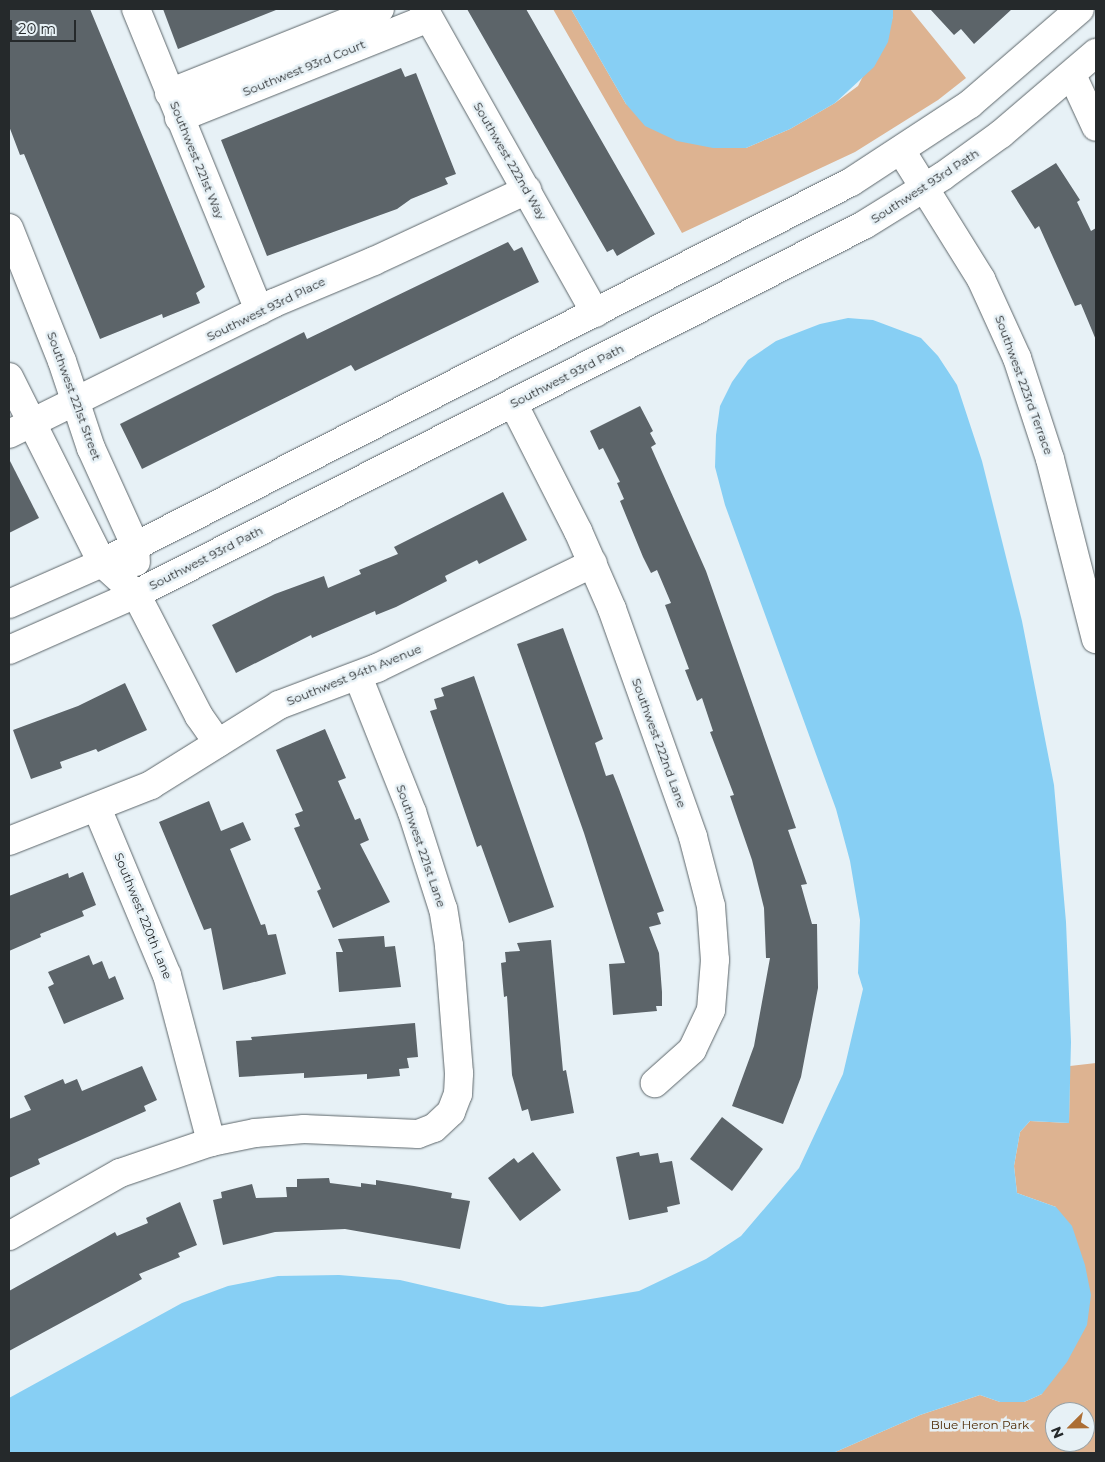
<!DOCTYPE html>
<html>
<head>
<meta charset="utf-8">
<style>
	body { margin:0 }
	#map { position:relative; width:1105px; height:1462px; overflow:hidden; background:#e7f1f6; font-family:Montserrat,sans-serif }
	div>[style] { position:absolute }
	[style*='--x'] { left:calc(var(--x)*1px); top:calc(var(--y)*1px); width:calc(var(--w)*1px); rotate:calc(var(--a)*1deg) }
	.green>* { inset:0; background:#ddb391 }
	.water>* { inset:0; background:#87cff4 }
	.building>* { inset:0; background:#5c6469 }
	.roads { filter:drop-shadow(0 0 1px #5d666a) drop-shadow(0 0 1px #5d666a) }
	.minor>* { height:28px; margin:-14px; padding:0 14px; transform-origin:14px; border-radius:14px; background:#fff }
	span { translate:-50% -50%; white-space:nowrap; text-align:center; line-height:1.15; -webkit-text-stroke:5px #e7f1f6; paint-order:stroke }
	.street-label { font-size:12px; color:#25292b }
	.park-label { font-size:12px; color:#4d2a04 }
	.frame { position:absolute; inset:0; border:10px solid #25292b; pointer-events:none }
	.north { position:absolute; left:1045px; top:1402px; width:50px; height:50px; box-sizing:border-box; background:#e7f1f6; border:1px solid #99a1a5; border-radius:50%; rotate:247deg; font-size:14px; font-weight:700; line-height:20px; text-align:center; color:#25292b }
	.north::after { content:''; display:block; margin:auto; width:18px; height:22px; background:#ac6e34; clip-path:polygon(50% 0,100% 100%,50% 72%,0 100%) }
	.scale { position:absolute; left:10px; top:20px; width:66px; height:22px; box-sizing:border-box; border:2px solid #25292b; border-top:0; padding-left:6px; font-size:15px; line-height:18px; white-space:nowrap; color:#25292b; -webkit-text-stroke:4px #e7f1f6; paint-order:stroke }
</style>
</head>
<body>
<div id="map">
	<div class="green">
		<div style="clip-path:polygon(553px 9px,571px 9px,626px 104px,746px 148px,790px 129px,835px 103px,858px 86px,893px 17px,893px 9px,910px 9px,966px 78px,938px 100px,855px 152px,682px 233px)"></div>
		<div style="clip-path:polygon(evenodd,1096px 1063px,1096px 1453px,833px 1453px,920px 1415px,980px 1395px,1000px 1402px,1024px 1402px,1042px 1394px,1056px 1207px,1017px 1193px,1014px 1166px,1020px 1132px,1030px 1121px,1069px 1123px,1070px 1066px,1096px 1063px,1055px 1412px,1085px 1412px,1085px 1442px,1055px 1442px,1055px 1412px)"></div>
	</div>
	<div class="water">
		<div style="clip-path:polygon(571px 9px,893px 9px,893px 17px,888px 42px,874px 67px,835px 103px,790px 129px,746px 148px,713px 148px,677px 141px,645px 126px,626px 104px)"></div>
		<div style="clip-path:polygon(848px 318px,873px 320px,921px 338px,938px 356px,957px 385px,982px 461px,1022px 621px,1054px 785px,1066px 922px,1071px 1042px,1069px 1123px,1030px 1121px,1020px 1132px,1014px 1166px,1017px 1193px,1056px 1207px,1072px 1226px,1085px 1265px,1091px 1295px,1087px 1325px,1067px 1362px,1042px 1394px,1024px 1402px,1000px 1402px,980px 1395px,920px 1415px,833px 1453px,9px 1453px,9px 1398px,182px 1303px,228px 1286px,278px 1276px,339px 1275px,400px 1280px,508px 1305px,542px 1307px,639px 1291px,706px 1259px,741px 1236px,799px 1168px,843px 1074px,863px 989px,858px 973px,860px 920px,850px 861px,836px 809px,725px 505px,715px 467px,716px 435px,720px 406px,732px 382px,748px 360px,776px 341px,820px 324px)"></div>
	</div>
	<div class="building">
		<div style="clip-path:polygon(9px 9px,90px 9px,205px 287px,196px 293px,200px 303px,163px 318px,162px 314px,100px 339px,24px 154px,20px 155px,9px 126px)"></div>
		<div style="clip-path:polygon(163px 9px,276px 9px,276px 10px,178px 49px)"></div>
		<div style="clip-path:polygon(467px 9px,526px 9px,655px 234px,617px 256px,613px 249px,607px 252px)"></div>
		<div style="clip-path:polygon(930px 9px,1012px 9px,974px 44px,961px 29px,954px 35px)"></div>
		<div style="clip-path:polygon(401px 68px,405px 77px,416px 73px,456px 174px,445px 178px,448px 184px,411px 199px,397px 209px,267px 256px,221px 140px)"></div>
		<div style="clip-path:polygon(1056px 163px,1080px 200px,1077px 202px,1091px 231px,1096px 228px,1096px 340px,1081px 304px,1075px 306px,1039px 226px,1035px 229px,1011px 191px)"></div>
		<div style="clip-path:polygon(508px 242px,514px 251px,522px 247px,539px 282px,355px 371px,351px 365px,142px 469px,120px 424px,304px 332px,307px 339px)"></div>
		<div style="clip-path:polygon(640px 406px,653px 431px,650px 433px,656px 444px,651px 447px,706px 571px,796px 828px,788px 830px,807px 884px,801px 885px,812px 924px,817px 924px,818px 988px,801px 1077px,783px 1124px,732px 1106px,754px 1046px,770px 958px,766px 958px,764px 908px,752px 860px,730px 796px,734px 795px,710px 732px,713px 731px,702px 698px,697px 701px,685px 670px,689px 669px,665px 605px,671px 603px,657px 570px,651px 573px,643px 557px,620px 501px,624px 499px,617px 483px,620px 482px,603px 448px,599px 450px,590px 431px)"></div>
		<div style="clip-path:polygon(9px 459px,39px 518px,9px 533px)"></div>
		<div style="clip-path:polygon(503px 492px,527px 540px,479px 564px,477px 560px,445px 576px,447px 581px,396px 607px,376px 615px,375px 611px,312px 638px,311px 635px,236px 673px,212px 625px,275px 594px,324px 576px,328px 588px,361px 574px,359px 570px,398px 554px,394px 547px)"></div>
		<div style="clip-path:polygon(563px 628px,603px 739px,595px 743px,606px 776px,613px 774px,619px 789px,664px 911px,657px 913px,661px 924px,649px 927px,659px 953px,662px 992px,662px 1006px,656px 1006px,657px 1011px,613px 1015px,609px 964px,625px 963px,584px 833px,517px 644px)"></div>
		<div style="clip-path:polygon(474px 676px,554px 907px,509px 923px,481px 845px,477px 847px,430px 711px,437px 709px,434px 699px,444px 696px,441px 688px)"></div>
		<div style="clip-path:polygon(125px 683px,147px 730px,98px 752px,96px 749px,60px 762px,62px 768px,31px 779px,13px 730px,78px 706px)"></div>
		<div style="clip-path:polygon(325px 729px,346px 778px,338px 781px,355px 820px,360px 818px,369px 840px,360px 844px,390px 902px,333px 928px,317px 891px,321px 889px,294px 828px,300px 826px,295px 814px,303px 811px,276px 750px)"></div>
		<div style="clip-path:polygon(209px 801px,221px 831px,243px 822px,251px 840px,230px 849px,261px 925px,265px 924px,268px 935px,276px 934px,286px 974px,223px 990px,211px 928px,204px 930px,159px 822px)"></div>
		<div style="clip-path:polygon(83px 872px,96px 905px,82px 911px,84px 916px,40px 934px,41px 937px,9px 951px,9px 896px,68px 873px,69px 878px)"></div>
		<div style="clip-path:polygon(384px 936px,385px 947px,395px 946px,401px 987px,339px 992px,336px 952px,343px 952px,338px 939px)"></div>
		<div style="clip-path:polygon(551px 940px,563px 1071px,566px 1070px,574px 1113px,531px 1121px,528px 1109px,522px 1111px,512px 1075px,507px 996px,504px 997px,501px 963px,506px 962px,505px 952px,520px 951px,517px 943px)"></div>
		<div style="clip-path:polygon(89px 955px,93px 965px,102px 961px,109px 979px,115px 976px,124px 999px,64px 1024px,48px 987px,54px 984px,48px 972px)"></div>
		<div style="clip-path:polygon(415px 1023px,418px 1057px,407px 1058px,409px 1068px,399px 1069px,400px 1076px,367px 1079px,367px 1074px,304px 1078px,304px 1073px,239px 1077px,236px 1041px,252px 1040px,251px 1037px)"></div>
		<div style="clip-path:polygon(142px 1066px,157px 1100px,144px 1106px,146px 1111px,38px 1159px,40px 1164px,9px 1178px,9px 1119px,31px 1110px,24px 1096px,63px 1079px,65px 1084px,77px 1079px,82px 1091px)"></div>
		<div style="clip-path:polygon(722px 1117px,763px 1149px,732px 1191px,690px 1159px)"></div>
		<div style="clip-path:polygon(533px 1152px,561px 1190px,520px 1221px,488px 1178px,514px 1158px,518px 1163px)"></div>
		<div style="clip-path:polygon(639px 1152px,640px 1156px,658px 1153px,660px 1163px,672px 1161px,680px 1204px,667px 1207px,668px 1212px,629px 1220px,616px 1157px)"></div>
		<div style="clip-path:polygon(329px 1178px,330px 1183px,361px 1187px,361px 1183px,376px 1185px,376px 1180px,414px 1186px,452px 1193px,451px 1198px,470px 1201px,460px 1249px,345px 1229px,275px 1232px,223px 1245px,213px 1200px,222px 1198px,221px 1192px,252px 1184px,256px 1198px,287px 1197px,286px 1187px,297px 1187px,297px 1179px)"></div>
		<div style="clip-path:polygon(180px 1202px,197px 1245px,178px 1253px,180px 1257px,139px 1274px,142px 1279px,9px 1351px,9px 1291px,115px 1232px,117px 1236px,148px 1223px,146px 1218px)"></div>
	</div>
	<div class="roads">
		<div class="minor">
			<div style="--x:136;--y:9;--w:326;--a:67.8"></div>
			<div style="--x:424;--y:9;--w:349;--a:60.6"></div>
			<div style="--x:1072;--y:75;--w:57;--a:65.2"></div>
			<div style="--x:169;--y:93;--w:227;--a:-21.7"></div>
			<div style="--x:179;--y:118;--w:269;--a:-21.8"></div>
			<div style="--x:902;--y:152;--w:150;--a:58.1"></div>
			<div style="--x:981;--y:279;--w:87;--a:65.5"></div>
			<div style="--x:1017;--y:358;--w:106;--a:71.9"></div>
			<div style="--x:1050;--y:459;--w:186;--a:75.7"></div>
			<div style="--x:9;--y:228;--w:143;--a:68.3"></div>
			<div style="--x:62;--y:361;--w:92;--a:71.6"></div>
			<div style="--x:91;--y:448;--w:107;--a:65.6"></div>
			<div style="--x:135;--y:545;--w:17;--a:87"></div>
			<div style="--x:9;--y:377;--w:208;--a:63.4"></div>
			<div style="--x:102;--y:563;--w:46;--a:42.4"></div>
			<div style="--x:136;--y:594;--w:137;--a:62.7"></div>
			<div style="--x:199;--y:716;--w:33;--a:55"></div>
			<div style="--x:513;--y:403;--w:144;--a:63.1"></div>
			<div style="--x:578;--y:531;--w:85;--a:66.4"></div>
			<div style="--x:612;--y:609;--w:242;--a:70.4"></div>
			<div style="--x:693;--y:837;--w:71;--a:75.4"></div>
			<div style="--x:711;--y:906;--w:54;--a:85.8"></div>
			<div style="--x:715;--y:960;--w:50;--a:94.6"></div>
			<div style="--x:711;--y:1010;--w:44;--a:115.4"></div>
			<div style="--x:692;--y:1050;--w:50;--a:138.3"></div>
			<div style="--x:9;--y:434;--w:296;--a:-26.3"></div>
			<div style="--x:274;--y:303;--w:108;--a:-22.8"></div>
			<div style="--x:374;--y:261;--w:169;--a:-24.9"></div>
			<div style="--x:9;--y:604;--w:102;--a:-23.8"></div>
			<div style="--x:102;--y:563;--w:840;--a:-26.96"></div>
			<div style="--x:851;--y:182;--w:142;--a:-33.2"></div>
			<div style="--x:970;--y:104;--w:145;--a:-40.8"></div>
			<div style="--x:9;--y:650;--w:139;--a:-23.8"></div>
			<div style="--x:136;--y:594;--w:816;--a:-26.88"></div>
			<div style="--x:864;--y:225;--w:93;--a:-31.8"></div>
			<div style="--x:943;--y:176;--w:72;--a:-35.9"></div>
			<div style="--x:1001;--y:134;--w:125;--a:-40.5"></div>
			<div style="--x:97;--y:808;--w:181;--a:67.3"></div>
			<div style="--x:167;--y:975;--w:173;--a:75.2"></div>
			<div style="--x:9;--y:841;--w:153;--a:-21.5"></div>
			<div style="--x:151;--y:785;--w:151;--a:-32"></div>
			<div style="--x:279;--y:705;--w:105;--a:-20.7"></div>
			<div style="--x:377;--y:668;--w:240;--a:-25.9"></div>
			<div style="--x:9;--y:1236;--w:128;--a:-29.6"></div>
			<div style="--x:120;--y:1173;--w:96;--a:-18.8"></div>
			<div style="--x:211;--y:1142;--w:45;--a:-11.6"></div>
			<div style="--x:255;--y:1133;--w:49;--a:-4.7"></div>
			<div style="--x:304;--y:1129;--w:114;--a:2.5"></div>
			<div style="--x:418;--y:1134;--w:17;--a:-21"></div>
			<div style="--x:434;--y:1128;--w:23;--a:-43"></div>
			<div style="--x:451;--y:1112;--w:19;--a:-69"></div>
			<div style="--x:458;--y:1094;--w:21;--a:-87"></div>
			<div style="--x:459;--y:1073;--w:128;--a:-94.5"></div>
			<div style="--x:449;--y:945;--w:36;--a:-99"></div>
			<div style="--x:443;--y:909;--w:102;--a:-107.7"></div>
			<div style="--x:412;--y:812;--w:146;--a:-111.7"></div>
		</div>
	</div>
	<div class="street-label">
		<span style="left:304px;top:68px;rotate:-22deg">Southwest 93rd Court</span>
		<span style="left:197px;top:160px;rotate:68deg">Southwest 221st Way</span>
		<span style="left:510px;top:161px;rotate:60deg">Southwest 222nd Way</span>
		<span style="left:925px;top:186px;rotate:-33deg">Southwest 93rd Path</span>
		<span style="left:266px;top:309px;rotate:-26deg">Southwest 93rd Place</span>
		<span style="left:567px;top:376px;rotate:-27deg">Southwest 93rd Path</span>
		<span style="left:1024px;top:385px;rotate:70deg">Southwest 223rd Terrace</span>
		<span style="left:74px;top:396px;rotate:70deg">Southwest 221st Street</span>
		<span style="left:206px;top:558px;rotate:-27deg">Southwest 93rd Path</span>
		<span style="left:354px;top:675px;rotate:-22deg">Southwest 94th Avenue</span>
		<span style="left:659px;top:743px;rotate:70deg">Southwest 222nd Lane</span>
		<span style="left:421px;top:846px;rotate:71deg">Southwest 221st Lane</span>
		<span style="left:143px;top:916px;rotate:68deg">Southwest 220th Lane</span>
	</div>
	<div class="park-label">
		<span style="left:980px;top:1425px">Blue Heron Park</span>
	</div>
	<div class="frame"></div>
	<div class="north">N</div>
	<div class="scale">20 m</div>
</div>
</body>
</html>
